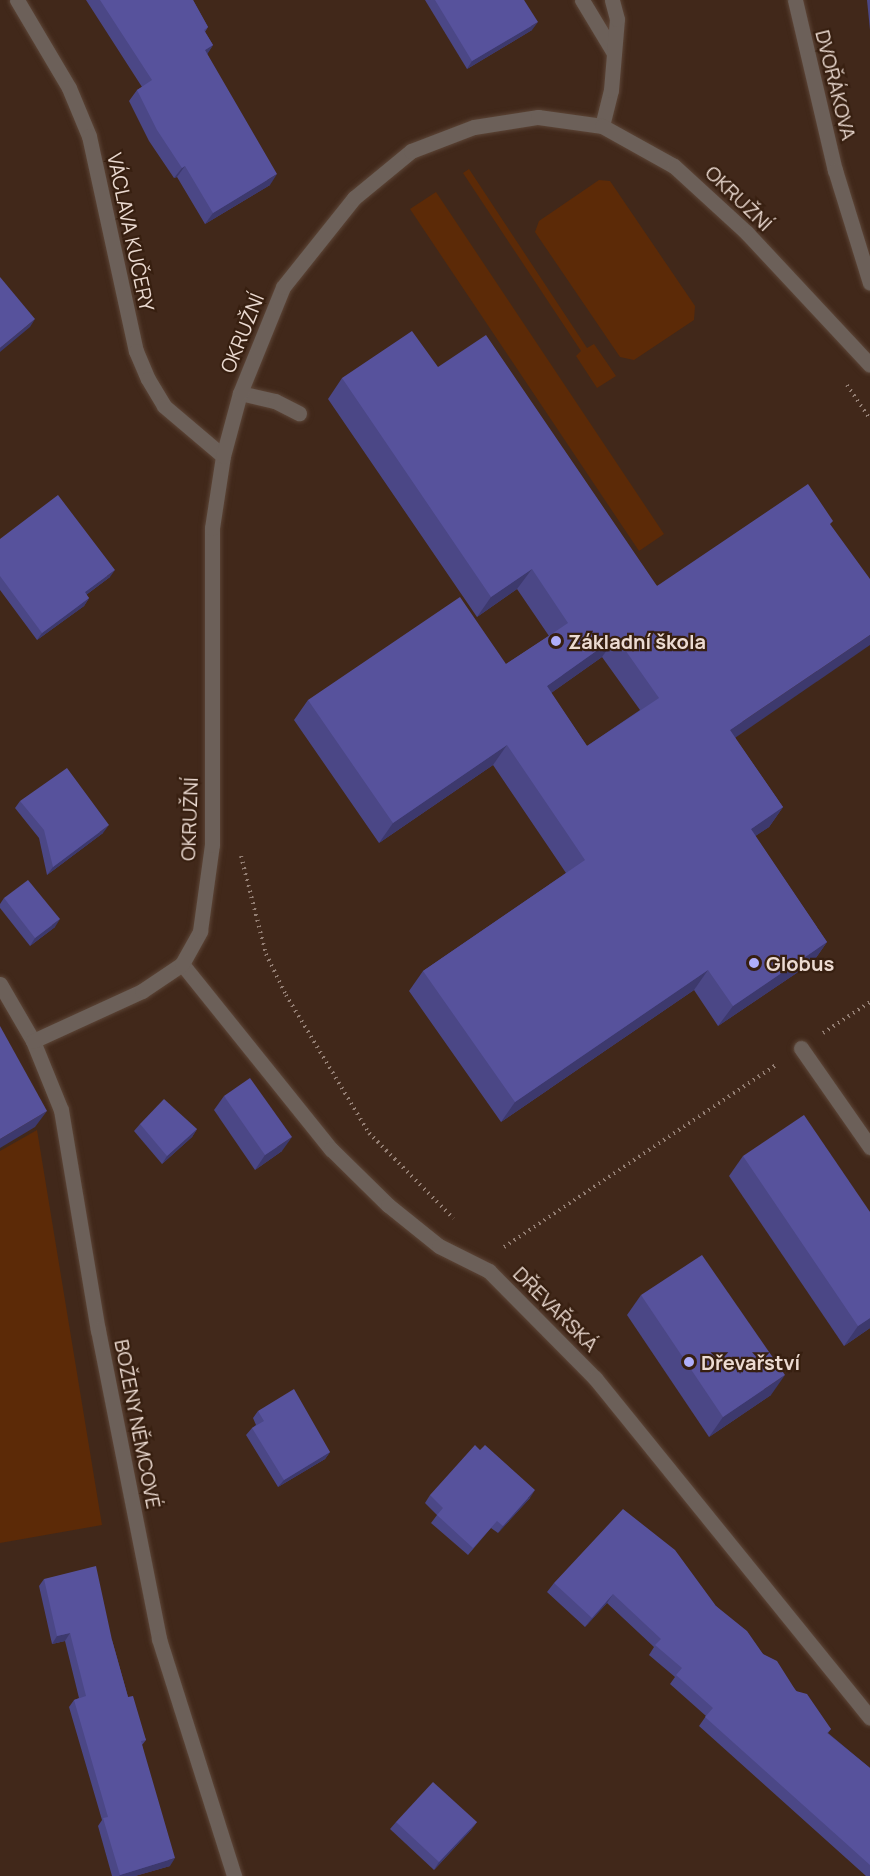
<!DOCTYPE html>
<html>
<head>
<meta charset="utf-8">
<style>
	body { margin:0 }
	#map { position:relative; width:870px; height:1876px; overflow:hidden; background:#41281a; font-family:Manrope,sans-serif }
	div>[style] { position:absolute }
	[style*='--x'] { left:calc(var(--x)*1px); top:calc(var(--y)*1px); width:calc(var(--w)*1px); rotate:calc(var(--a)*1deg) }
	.green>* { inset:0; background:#5c2a07 }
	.path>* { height:4px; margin-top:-2px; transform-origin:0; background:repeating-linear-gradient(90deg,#947f74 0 1.5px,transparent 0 6px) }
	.roads { filter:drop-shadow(0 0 2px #5c4537) drop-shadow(0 0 2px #5c4537) }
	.service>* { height:15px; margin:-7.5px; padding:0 7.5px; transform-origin:7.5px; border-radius:7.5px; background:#6c6059 }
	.minor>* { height:15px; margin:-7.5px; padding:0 7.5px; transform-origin:7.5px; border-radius:7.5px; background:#6c6059 }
	.tertiary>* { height:15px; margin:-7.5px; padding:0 7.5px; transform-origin:7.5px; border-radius:7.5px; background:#6c6059 }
	.wall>* { inset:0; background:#4b4786 }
	.shaded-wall>* { inset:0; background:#3d396d }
	.building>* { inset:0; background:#57529c }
	.dots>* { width:16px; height:16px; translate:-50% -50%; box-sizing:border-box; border:3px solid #371f10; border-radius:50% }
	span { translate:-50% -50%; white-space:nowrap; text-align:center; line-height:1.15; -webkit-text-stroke:4.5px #371f10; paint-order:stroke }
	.street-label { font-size:20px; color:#ecdbd2 }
	.poi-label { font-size:20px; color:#ecdbd2; font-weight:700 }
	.left { translate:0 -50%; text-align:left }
</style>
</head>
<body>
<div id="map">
	<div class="green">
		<div style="clip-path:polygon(469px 169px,587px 348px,594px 344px,616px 376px,597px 388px,576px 356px,581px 351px,463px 173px)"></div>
		<div style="clip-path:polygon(599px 180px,610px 181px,695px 306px,694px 320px,634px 360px,620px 357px,535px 232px,539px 221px)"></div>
		<div style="clip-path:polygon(436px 192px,664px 534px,639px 551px,410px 209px)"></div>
		<div style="clip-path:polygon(37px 1130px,102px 1525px,0 1543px,0 1151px)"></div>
	</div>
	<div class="path">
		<div style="--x:847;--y:385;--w:41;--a:55.9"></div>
		<div style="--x:241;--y:856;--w:101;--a:75.7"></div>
		<div style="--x:266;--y:954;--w:46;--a:64"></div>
		<div style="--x:286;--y:995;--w:161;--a:59"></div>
		<div style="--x:369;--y:1133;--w:120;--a:45.3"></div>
		<div style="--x:823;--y:1033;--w:56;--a:-33.4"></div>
		<div style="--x:504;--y:1247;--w:329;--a:-33.8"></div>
	</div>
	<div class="roads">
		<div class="service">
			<div style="--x:582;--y:0;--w:62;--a:58.9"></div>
			<div style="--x:240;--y:393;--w:36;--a:13"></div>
			<div style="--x:275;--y:401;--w:27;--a:27"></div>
			<div style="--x:801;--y:1048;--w:121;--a:55.1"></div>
		</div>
		<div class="minor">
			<div style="--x:17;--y:0;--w:102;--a:59.4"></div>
			<div style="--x:69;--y:88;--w:52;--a:67.4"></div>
			<div style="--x:89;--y:136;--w:220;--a:77.7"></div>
			<div style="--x:136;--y:351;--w:30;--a:67"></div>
			<div style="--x:148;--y:379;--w:31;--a:59"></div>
			<div style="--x:164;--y:406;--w:77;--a:40.3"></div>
			<div style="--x:602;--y:126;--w:37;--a:-76"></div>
			<div style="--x:611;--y:90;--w:71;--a:-85.2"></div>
			<div style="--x:617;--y:19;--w:20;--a:-105"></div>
			<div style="--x:182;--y:964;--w:238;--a:51.2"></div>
			<div style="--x:331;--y:1149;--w:80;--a:44.5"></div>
			<div style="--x:388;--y:1205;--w:65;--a:38.8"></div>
			<div style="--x:439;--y:1246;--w:56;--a:26.6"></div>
			<div style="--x:489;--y:1271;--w:151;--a:45.3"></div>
			<div style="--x:595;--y:1378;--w:437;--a:51"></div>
		</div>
		<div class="tertiary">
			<div style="--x:795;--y:0;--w:175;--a:76.8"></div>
			<div style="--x:835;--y:170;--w:118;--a:72.8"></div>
			<div style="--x:0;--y:984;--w:66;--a:59.9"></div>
			<div style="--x:33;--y:1041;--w:74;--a:67.9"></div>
			<div style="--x:61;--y:1110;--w:223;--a:80.5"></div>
			<div style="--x:98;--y:1330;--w:315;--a:78.8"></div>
			<div style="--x:159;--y:1639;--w:249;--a:72.4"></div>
			<div style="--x:33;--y:1041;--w:120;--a:-24.6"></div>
			<div style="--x:142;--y:991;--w:48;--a:-34"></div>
			<div style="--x:182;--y:964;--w:38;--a:-61"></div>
			<div style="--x:200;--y:931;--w:87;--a:-82.1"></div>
			<div style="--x:212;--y:845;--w:317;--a:-90"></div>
			<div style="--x:212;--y:528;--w:73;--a:-81.3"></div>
			<div style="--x:223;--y:456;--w:65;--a:-74.9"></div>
			<div style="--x:240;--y:393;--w:114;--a:-67.9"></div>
			<div style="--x:283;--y:287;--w:114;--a:-51.4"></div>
			<div style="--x:354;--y:198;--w:74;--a:-39.5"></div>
			<div style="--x:411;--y:151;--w:67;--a:-20.9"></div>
			<div style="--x:474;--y:127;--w:65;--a:-8.9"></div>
			<div style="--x:538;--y:117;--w:65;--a:8"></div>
			<div style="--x:602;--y:126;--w:82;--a:29.1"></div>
			<div style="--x:674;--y:166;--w:99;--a:42.5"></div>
			<div style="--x:747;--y:233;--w:180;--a:47"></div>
		</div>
	</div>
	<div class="wall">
		<div style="clip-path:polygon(86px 0,193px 0,208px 27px,205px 32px,213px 45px,207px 54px,270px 185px,205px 224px,177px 177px,174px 178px,149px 141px,129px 101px,137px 90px,142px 87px)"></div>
		<div style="clip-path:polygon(425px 0,524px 0,532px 30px,467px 69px)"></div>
		<div style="clip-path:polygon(867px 0,870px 0,870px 30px)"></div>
		<div style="clip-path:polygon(evenodd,438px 367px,657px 586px,830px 525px,735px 738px,783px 807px,769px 827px,755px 836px,827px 942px,813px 962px,718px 1026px,694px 990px,501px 1122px,409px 991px,423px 971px,566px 873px,493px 765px,379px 843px,294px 720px,308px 700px,506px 664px,549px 636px,517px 589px,477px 617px,328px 399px,342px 378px,438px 367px,602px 657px,640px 710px,587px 746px,551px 693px,602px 657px)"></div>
		<div style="clip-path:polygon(0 539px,110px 577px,86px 595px,89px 598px,84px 606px,37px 640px,0 590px)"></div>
		<div style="clip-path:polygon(20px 801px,103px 833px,47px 875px,39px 838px,15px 808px)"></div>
		<div style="clip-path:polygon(4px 898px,55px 927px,30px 946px,0 908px,0 904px)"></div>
		<div style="clip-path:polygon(224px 1096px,282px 1151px,255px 1170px,214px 1110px)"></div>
		<div style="clip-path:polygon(140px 1124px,197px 1129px,192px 1137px,162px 1164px,134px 1131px)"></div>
		<div style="clip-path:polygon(743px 1156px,870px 1212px,870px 1328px,844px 1346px,729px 1176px)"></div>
		<div style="clip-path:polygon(641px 1295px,771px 1395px,709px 1437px,627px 1315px)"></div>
		<div style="clip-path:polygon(258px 1411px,330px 1452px,325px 1459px,278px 1487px,246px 1435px,252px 1428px,256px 1425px,253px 1418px)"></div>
		<div style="clip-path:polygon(430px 1495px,530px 1498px,498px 1533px,491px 1528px,468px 1555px,431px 1523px,437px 1515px,425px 1503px)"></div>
		<div style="clip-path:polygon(44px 1579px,112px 1640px,128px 1697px,146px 1740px,142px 1745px,170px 1866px,135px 1876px,112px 1876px,98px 1826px,102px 1820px,69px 1707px,74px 1700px,79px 1698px,65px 1641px,52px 1644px,39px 1586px)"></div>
		<div style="clip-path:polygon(554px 1583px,716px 1606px,763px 1654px,831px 1729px,828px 1733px,870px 1768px,870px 1876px,866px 1876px,699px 1726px,706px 1716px,670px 1684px,675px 1677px,649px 1655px,654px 1647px,607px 1603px,585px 1627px,547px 1592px)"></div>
		<div style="clip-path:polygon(396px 1822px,477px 1822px,471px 1830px,434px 1870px,390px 1829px)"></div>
	</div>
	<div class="shaded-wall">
		<div style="clip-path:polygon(538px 22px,532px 30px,467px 69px,472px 61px)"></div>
		<div style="clip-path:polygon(213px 45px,206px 56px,205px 50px)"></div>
		<div style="clip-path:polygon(185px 166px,177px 177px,174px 178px,182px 168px)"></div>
		<div style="clip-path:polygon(277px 174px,270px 185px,205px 224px,213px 213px)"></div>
		<div style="clip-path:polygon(35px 319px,30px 327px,0 352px,0 348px)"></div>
		<div style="clip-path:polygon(532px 569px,517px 589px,477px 617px,491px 597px)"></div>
		<div style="clip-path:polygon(115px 570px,110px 577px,79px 600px,85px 592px)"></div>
		<div style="clip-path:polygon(89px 598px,84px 606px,37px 640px,42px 633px)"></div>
		<div style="clip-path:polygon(870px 635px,870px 645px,716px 751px,730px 730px)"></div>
		<div style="clip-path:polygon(616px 637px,602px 657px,533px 706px,547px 686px)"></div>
		<div style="clip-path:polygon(507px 745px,493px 765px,379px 843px,393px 823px)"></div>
		<div style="clip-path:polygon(783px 807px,769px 827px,736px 849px,751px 829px)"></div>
		<div style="clip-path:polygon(109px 825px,103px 833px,47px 875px,53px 867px)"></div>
		<div style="clip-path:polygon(60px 919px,55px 927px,30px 946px,35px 938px)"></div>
		<div style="clip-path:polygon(827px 942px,813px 962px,718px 1026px,733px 1006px)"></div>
		<div style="clip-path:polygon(708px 970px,694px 990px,501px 1122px,515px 1102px)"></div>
		<div style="clip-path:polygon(47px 1111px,35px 1127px,0 1148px,0 1139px)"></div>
		<div style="clip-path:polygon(197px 1129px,192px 1137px,162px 1164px,167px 1156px)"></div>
		<div style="clip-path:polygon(292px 1137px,282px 1151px,255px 1170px,265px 1155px)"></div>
		<div style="clip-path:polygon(870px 1318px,870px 1328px,844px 1346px,858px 1326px)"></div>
		<div style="clip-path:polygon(785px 1375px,771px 1395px,709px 1437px,723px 1417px)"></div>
		<div style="clip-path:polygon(330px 1452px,325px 1459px,278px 1487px,284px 1480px)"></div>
		<div style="clip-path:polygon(535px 1490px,530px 1498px,498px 1533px,503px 1526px)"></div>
		<div style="clip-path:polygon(613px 1594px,607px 1603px,585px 1627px,592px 1618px)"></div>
		<div style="clip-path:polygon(70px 1633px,65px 1641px,52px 1644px,57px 1636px)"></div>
		<div style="clip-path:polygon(477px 1822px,471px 1830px,434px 1870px,439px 1862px)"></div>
		<div style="clip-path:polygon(175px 1858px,170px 1866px,135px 1876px,119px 1876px,120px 1875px)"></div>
	</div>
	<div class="building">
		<div style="clip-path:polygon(100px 0,193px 0,208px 27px,204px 30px,213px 45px,205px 50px,277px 174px,213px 213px,185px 166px,182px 168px,157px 130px,137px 90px,152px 80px)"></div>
		<div style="clip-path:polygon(435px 0,524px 0,538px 22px,472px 61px)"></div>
		<div style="clip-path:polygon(0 277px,35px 319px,0 348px)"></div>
		<div style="clip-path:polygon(evenodd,412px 331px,438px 367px,486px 335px,657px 586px,808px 484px,833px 521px,830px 524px,870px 579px,870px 635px,730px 730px,783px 807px,751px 829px,827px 942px,733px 1006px,708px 970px,515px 1102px,423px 971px,585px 860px,507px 745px,393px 823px,308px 700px,460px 597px,506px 664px,568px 623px,532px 569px,491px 597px,342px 378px,412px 331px,616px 637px,659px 698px,587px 746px,547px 686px,616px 637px)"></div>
		<div style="clip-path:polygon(58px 495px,115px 570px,85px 592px,89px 598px,42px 633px,0 576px,0 539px)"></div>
		<div style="clip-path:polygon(67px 768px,109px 825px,53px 867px,44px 830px,20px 801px)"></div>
		<div style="clip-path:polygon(28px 880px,60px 919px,35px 938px,4px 898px)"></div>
		<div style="clip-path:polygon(0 1026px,47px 1111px,0 1139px)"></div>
		<div style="clip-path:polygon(250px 1078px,292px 1137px,265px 1155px,224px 1096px)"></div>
		<div style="clip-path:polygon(164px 1099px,197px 1129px,167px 1156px,140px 1124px)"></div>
		<div style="clip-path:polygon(804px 1115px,870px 1212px,870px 1318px,858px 1326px,743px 1156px)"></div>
		<div style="clip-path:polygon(702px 1255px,785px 1375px,723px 1417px,641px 1295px)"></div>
		<div style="clip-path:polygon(294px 1389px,330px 1452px,284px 1480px,252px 1428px,264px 1421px,258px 1411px)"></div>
		<div style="clip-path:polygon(475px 1445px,480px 1450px,485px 1445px,535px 1490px,503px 1526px,497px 1521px,473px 1548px,437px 1515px,443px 1508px,430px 1495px)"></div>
		<div style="clip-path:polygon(623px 1509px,675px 1550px,716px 1606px,747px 1631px,763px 1654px,777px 1661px,796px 1691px,807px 1694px,831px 1729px,827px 1733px,870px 1768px,870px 1865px,705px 1717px,713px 1708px,676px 1675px,682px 1668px,655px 1645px,661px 1639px,613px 1594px,592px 1618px,554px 1583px)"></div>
		<div style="clip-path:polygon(96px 1566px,112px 1640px,128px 1697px,133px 1696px,146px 1740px,141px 1741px,175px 1858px,120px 1875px,103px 1818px,108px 1817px,74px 1700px,86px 1696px,70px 1633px,57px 1636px,44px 1579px)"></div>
		<div style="clip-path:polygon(433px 1782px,477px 1822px,439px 1862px,396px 1822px)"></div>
	</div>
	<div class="dots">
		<div style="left:556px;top:641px;background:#afaefa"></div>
		<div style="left:754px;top:963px;background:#afaefa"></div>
		<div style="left:689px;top:1362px;background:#afaefa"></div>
	</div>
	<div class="street-label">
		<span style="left:836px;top:85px;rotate:76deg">DVOŘÁKOVA</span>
		<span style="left:739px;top:198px;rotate:44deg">OKRUŽNÍ</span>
		<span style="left:131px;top:232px;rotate:78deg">VÁCLAVA KUČERY</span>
		<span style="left:242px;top:333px;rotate:-68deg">OKRUŽNÍ</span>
		<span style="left:189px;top:819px;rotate:-88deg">OKRUŽNÍ</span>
		<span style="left:556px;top:1309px;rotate:45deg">DŘEVAŘSKÁ</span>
		<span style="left:138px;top:1424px;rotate:79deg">BOŽENY NĚMCOVÉ</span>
	</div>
	<div class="poi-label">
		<span class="left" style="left:568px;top:641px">Základní škola</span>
		<span class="left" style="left:766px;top:963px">Globus</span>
		<span class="left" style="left:701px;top:1362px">Dřevařství</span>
	</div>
</div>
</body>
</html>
